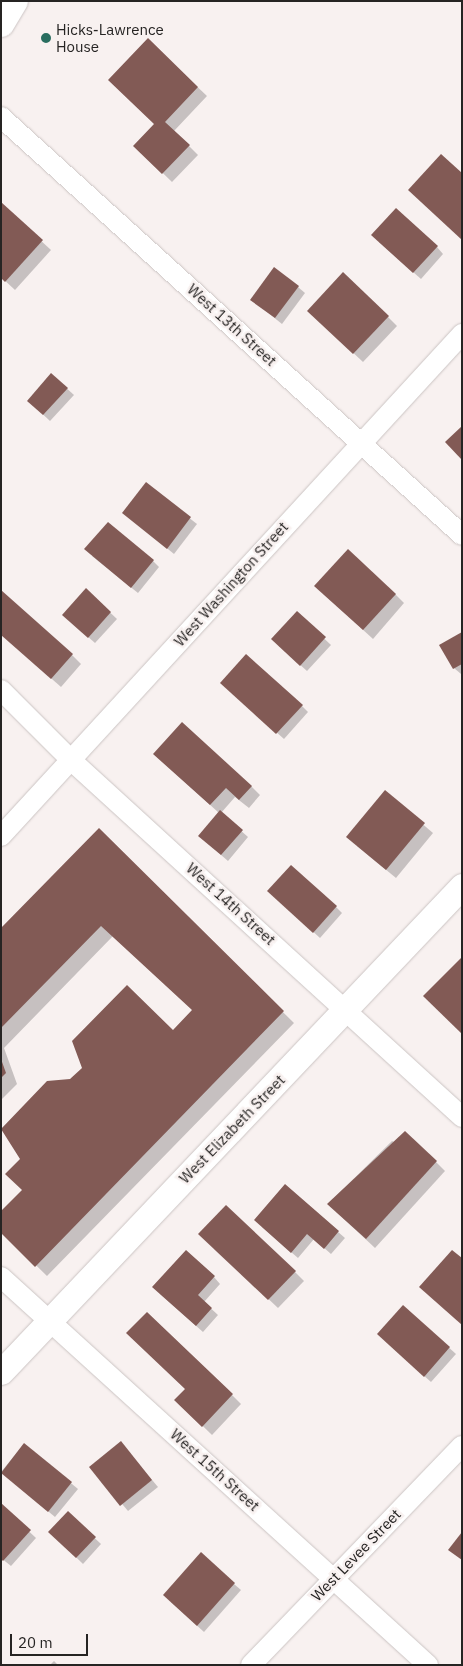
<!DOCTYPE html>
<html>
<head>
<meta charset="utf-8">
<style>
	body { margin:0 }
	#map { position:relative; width:463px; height:1666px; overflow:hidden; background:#f8f1f0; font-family:"IBM Plex Sans",sans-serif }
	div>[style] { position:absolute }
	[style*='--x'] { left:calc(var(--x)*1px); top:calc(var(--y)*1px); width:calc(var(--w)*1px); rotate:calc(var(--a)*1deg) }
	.shadow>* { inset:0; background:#0003 }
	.building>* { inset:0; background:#825a55 }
	.roads { filter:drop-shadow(0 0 1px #cbc4c3) drop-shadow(0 0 1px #cbc4c3) }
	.minor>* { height:20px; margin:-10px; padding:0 10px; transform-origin:10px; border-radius:10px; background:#fff }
	.tertiary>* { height:25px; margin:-12.5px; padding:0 12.5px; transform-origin:12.5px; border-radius:12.5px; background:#fff }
	.dots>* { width:14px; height:14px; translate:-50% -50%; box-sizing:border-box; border:2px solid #f8f1f0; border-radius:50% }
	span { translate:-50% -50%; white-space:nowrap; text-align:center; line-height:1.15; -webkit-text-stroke:5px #f8f1f0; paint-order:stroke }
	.poi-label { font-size:15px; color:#262423 }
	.left { translate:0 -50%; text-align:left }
	.street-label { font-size:15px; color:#262423 }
	.frame { position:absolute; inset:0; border:2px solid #262423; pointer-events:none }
	.scale { position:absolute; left:10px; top:1634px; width:78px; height:22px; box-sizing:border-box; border:2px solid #262423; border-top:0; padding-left:6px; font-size:15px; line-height:18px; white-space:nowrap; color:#262423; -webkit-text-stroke:4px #f8f1f0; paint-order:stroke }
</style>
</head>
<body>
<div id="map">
	<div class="shadow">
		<div style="clip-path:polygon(148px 40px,207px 96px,174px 131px,198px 155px,172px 182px,135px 146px,155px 124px)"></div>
		<div style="clip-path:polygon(1px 204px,51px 250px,15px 290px,1px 277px)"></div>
		<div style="clip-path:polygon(379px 242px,437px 247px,443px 254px,421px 279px)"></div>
		<div style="clip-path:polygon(298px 287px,305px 293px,282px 324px,251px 299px)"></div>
		<div style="clip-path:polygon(388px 317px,397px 326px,363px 362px,318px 320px)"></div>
		<div style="clip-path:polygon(52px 375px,74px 395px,50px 421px,35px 407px)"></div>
		<div style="clip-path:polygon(146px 484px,197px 524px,174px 554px,124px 513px)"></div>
		<div style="clip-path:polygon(92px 556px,153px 561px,159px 567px,138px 593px)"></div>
		<div style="clip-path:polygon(86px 590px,117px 619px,95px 643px,70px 621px)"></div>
		<div style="clip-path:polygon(395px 594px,404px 603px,373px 639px,325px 595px)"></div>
		<div style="clip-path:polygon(297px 613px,331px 645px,307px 671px,279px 646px)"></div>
		<div style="clip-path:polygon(462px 633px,462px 674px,461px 674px,454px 668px)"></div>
		<div style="clip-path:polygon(1px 634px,72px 655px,81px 664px,61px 687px)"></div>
		<div style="clip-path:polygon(228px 689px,302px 706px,308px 712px,284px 739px)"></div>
		<div style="clip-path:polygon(164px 763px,251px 786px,260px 795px,249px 808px,235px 797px,221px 813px,248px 837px,228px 861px,206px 842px,219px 813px)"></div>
		<div style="clip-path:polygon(385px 792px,433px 833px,396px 878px,357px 846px)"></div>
		<div style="clip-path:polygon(99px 830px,294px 1023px,47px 1276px,1px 1231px,23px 1190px,22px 1159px,71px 1081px,173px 1031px,193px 1010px,113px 936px,4px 1048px,17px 1084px,1px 1100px,1px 930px)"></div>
		<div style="clip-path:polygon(275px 897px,336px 907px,342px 913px,320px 938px)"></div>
		<div style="clip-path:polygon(392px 1141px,436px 1162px,445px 1171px,375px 1248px,328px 1204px)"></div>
		<div style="clip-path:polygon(285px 1186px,345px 1238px,331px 1254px,314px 1239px,298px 1258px,262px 1227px)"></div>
		<div style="clip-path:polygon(209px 1243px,295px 1272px,304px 1281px,278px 1308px)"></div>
		<div style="clip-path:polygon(214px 1277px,220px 1284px,204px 1302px,218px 1315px,203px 1332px,160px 1294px)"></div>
		<div style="clip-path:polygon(403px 1306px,456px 1354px,431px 1382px,385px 1341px)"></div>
		<div style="clip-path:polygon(232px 1395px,241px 1404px,212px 1435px,176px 1400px)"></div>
		<div style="clip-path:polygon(121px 1443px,158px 1487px,128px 1511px,91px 1467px)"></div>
		<div style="clip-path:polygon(24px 1444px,78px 1489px,55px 1517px,1px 1472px)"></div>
		<div style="clip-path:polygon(1px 1505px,36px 1538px,11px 1566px,1px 1558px)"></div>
		<div style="clip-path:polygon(68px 1513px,101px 1544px,83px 1564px,50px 1532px)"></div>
		<div style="clip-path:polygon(234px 1584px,241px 1590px,204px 1632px,171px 1602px)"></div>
		<div style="clip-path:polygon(54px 1661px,58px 1665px,50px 1665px)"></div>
	</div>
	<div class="building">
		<div style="clip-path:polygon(148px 38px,198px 87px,165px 122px,190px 145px,162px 174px,133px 146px,154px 124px,108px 80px)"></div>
		<div style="clip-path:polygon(441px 154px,462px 173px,462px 240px,408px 190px)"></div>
		<div style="clip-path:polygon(1px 202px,43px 240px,5px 282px,1px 278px)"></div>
		<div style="clip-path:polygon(396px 208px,438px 246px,413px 273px,371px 235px)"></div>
		<div style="clip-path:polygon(274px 267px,299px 286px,275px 318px,250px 300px)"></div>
		<div style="clip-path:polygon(343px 272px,389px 316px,353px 354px,307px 311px)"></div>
		<div style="clip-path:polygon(51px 373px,68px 388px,43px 415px,27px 401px)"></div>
		<div style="clip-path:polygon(462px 426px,462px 460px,445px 442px)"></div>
		<div style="clip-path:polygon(146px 482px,191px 517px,167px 549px,122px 513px)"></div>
		<div style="clip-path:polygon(108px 522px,154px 560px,131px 588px,84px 549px)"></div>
		<div style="clip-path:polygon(348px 549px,396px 594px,363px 630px,314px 586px)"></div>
		<div style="clip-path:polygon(86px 588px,111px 612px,88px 638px,62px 615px)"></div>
		<div style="clip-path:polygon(1px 590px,73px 654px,51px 679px,1px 635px)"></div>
		<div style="clip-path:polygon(297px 611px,326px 637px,300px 666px,271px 639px)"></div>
		<div style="clip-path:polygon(462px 632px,462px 664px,453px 669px,439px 645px)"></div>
		<div style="clip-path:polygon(246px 654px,303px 705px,276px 734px,220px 683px)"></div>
		<div style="clip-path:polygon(182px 722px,252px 786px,239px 800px,226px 788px,210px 805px,153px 754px)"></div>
		<div style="clip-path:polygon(385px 790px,425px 823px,386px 870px,346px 837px)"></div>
		<div style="clip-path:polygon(220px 810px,243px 830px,221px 855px,198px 836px)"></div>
		<div style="clip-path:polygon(99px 828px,284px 1011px,35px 1267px,1px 1233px,1px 1211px,22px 1190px,5px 1174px,20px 1159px,1px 1129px,47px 1081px,70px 1079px,82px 1068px,72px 1041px,127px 985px,173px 1030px,192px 1010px,101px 926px,1px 1028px,1px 928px)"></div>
		<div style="clip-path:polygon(291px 865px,337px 906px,313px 933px,267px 891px)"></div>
		<div style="clip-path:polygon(462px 957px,462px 1034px,423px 996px)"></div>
		<div style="clip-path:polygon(1px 1059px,6px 1073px,1px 1078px)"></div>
		<div style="clip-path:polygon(405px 1131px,437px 1161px,366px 1239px,327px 1204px)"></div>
		<div style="clip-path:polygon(285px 1184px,339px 1231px,324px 1249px,307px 1234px,291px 1253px,254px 1220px)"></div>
		<div style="clip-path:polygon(226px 1205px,296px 1271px,268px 1300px,198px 1234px)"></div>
		<div style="clip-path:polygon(186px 1250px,215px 1276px,198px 1295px,212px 1308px,196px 1326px,152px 1287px)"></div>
		<div style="clip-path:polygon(452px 1250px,462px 1258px,462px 1325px,419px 1287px)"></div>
		<div style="clip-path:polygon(403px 1305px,450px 1347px,424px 1377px,377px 1334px)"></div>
		<div style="clip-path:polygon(147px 1312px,233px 1394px,202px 1427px,174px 1400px,185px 1389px,126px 1333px)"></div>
		<div style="clip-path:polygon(121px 1441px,152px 1480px,120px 1506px,89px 1467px)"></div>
		<div style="clip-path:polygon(24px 1443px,72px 1482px,48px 1512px,1px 1473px)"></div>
		<div style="clip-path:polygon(1px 1503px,31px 1530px,3px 1561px,1px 1559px)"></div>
		<div style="clip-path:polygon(68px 1511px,96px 1537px,76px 1558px,48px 1532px)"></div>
		<div style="clip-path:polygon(462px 1532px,462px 1560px,448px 1550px)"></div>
		<div style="clip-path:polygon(201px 1552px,235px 1583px,197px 1626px,163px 1595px)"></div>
	</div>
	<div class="roads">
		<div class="minor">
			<div style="--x:1;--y:117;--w:622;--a:42.2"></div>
			<div style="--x:1;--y:690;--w:100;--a:45"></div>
			<div style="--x:72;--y:761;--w:528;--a:42.39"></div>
			<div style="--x:1;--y:836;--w:682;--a:-47.44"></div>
			<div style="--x:1;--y:1277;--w:577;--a:42.26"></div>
			<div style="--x:251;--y:1665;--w:304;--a:-46.1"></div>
		</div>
		<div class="tertiary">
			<div style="--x:1;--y:24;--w:27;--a:-59"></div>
			<div style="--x:1;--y:1372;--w:670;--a:-46.51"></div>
		</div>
	</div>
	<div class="dots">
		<div style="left:46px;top:38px;background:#296d5f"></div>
	</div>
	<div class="poi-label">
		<span class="left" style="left:56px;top:38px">Hicks-Lawrence<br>House</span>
	</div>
	<div class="street-label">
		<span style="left:232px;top:325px;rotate:42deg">West 13th Street</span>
		<span style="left:231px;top:584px;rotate:-48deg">West Washington Street</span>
		<span style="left:231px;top:904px;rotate:42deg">West 14th Street</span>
		<span style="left:232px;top:1129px;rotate:-46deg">West Elizabeth Street</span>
		<span style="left:215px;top:1470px;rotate:42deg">West 15th Street</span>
		<span style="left:356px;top:1555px;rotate:-46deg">West Levee Street</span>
	</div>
	<div class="frame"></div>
	<div class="scale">20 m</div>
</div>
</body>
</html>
